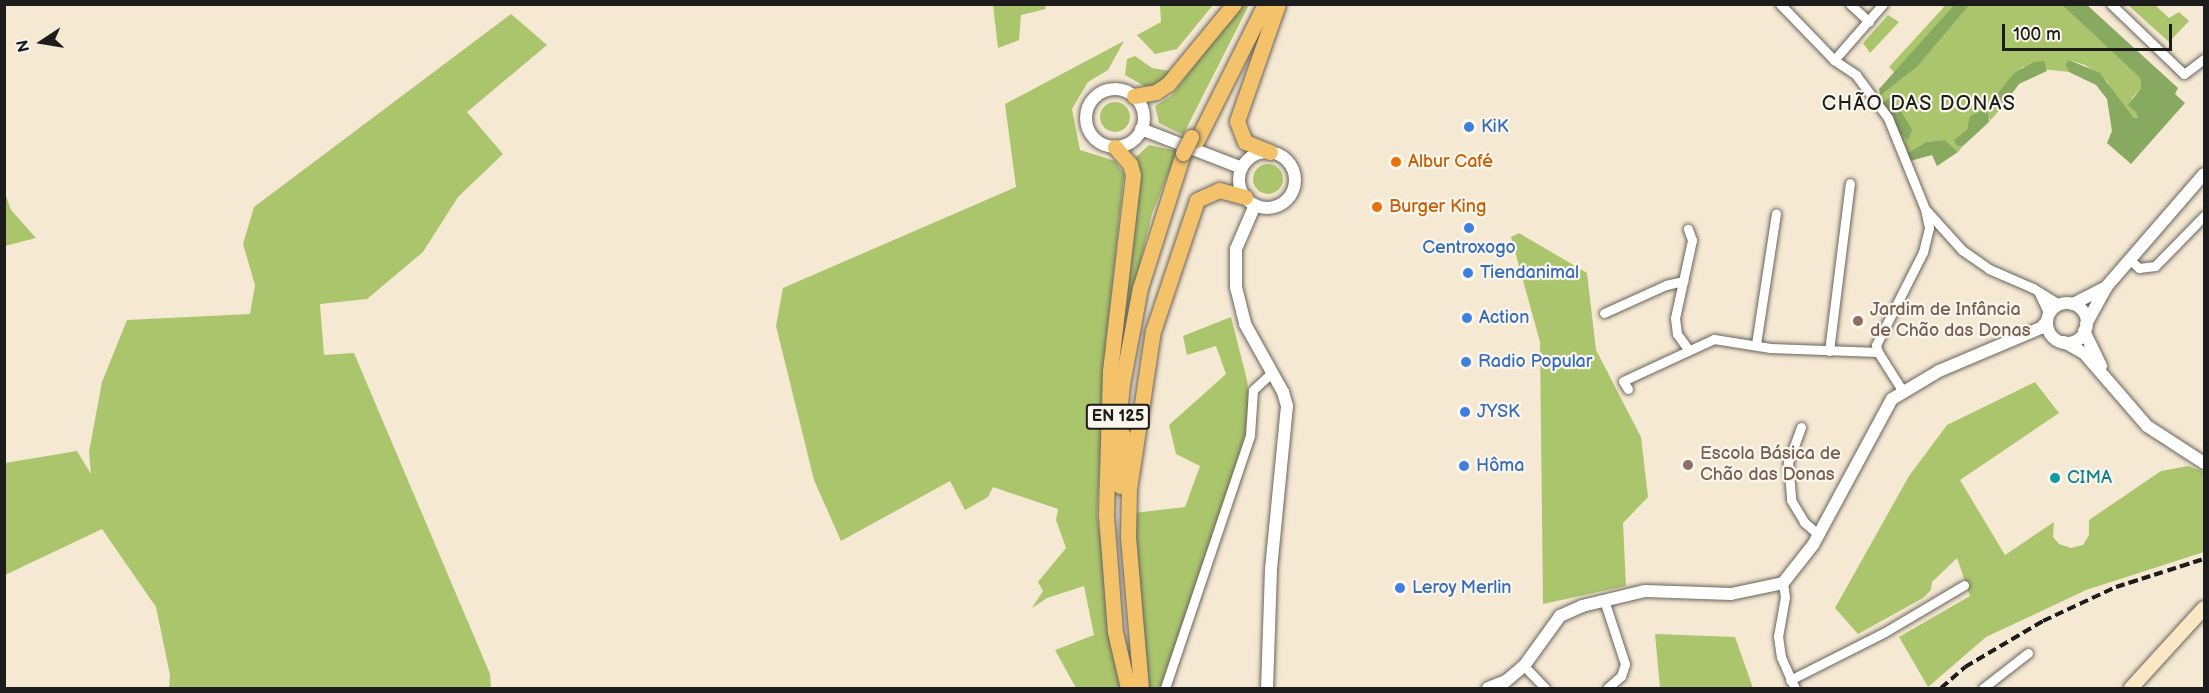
<!DOCTYPE html>
<html>
<head>
<meta charset="utf-8">
<style>
	body { margin:0 }
	#map { position:relative; width:2209px; height:693px; overflow:hidden; background:#f6e9d3; font-family:"Balsamiq Sans",sans-serif }
	div>[style] { position:absolute }
	[style*='--x'] { left:calc(var(--x)*1px); top:calc(var(--y)*1px); width:calc(var(--w)*1px); rotate:calc(var(--a)*1deg) }
	.green>* { inset:0; background:#aac56c }
	.round { border-radius:50% }
	.forest>* { inset:0; background:#87aa60 }
	.roads { filter:drop-shadow(0 0 2px #68645c) drop-shadow(0 0 2px #68645c) }
	.minor>* { height:9px; margin:-4.5px; padding:0 4.5px; transform-origin:4.5px; border-radius:4.5px; background:#fff }
	.tertiary>* { height:12px; margin:-6px; padding:0 6px; transform-origin:6px; border-radius:6px; background:#fff }
	.tertiary>.ring { margin:-6px; padding:0; box-sizing:content-box; background:none; border:12px solid #fff; border-radius:50% }
	.secondary>* { height:14px; margin:-7px; padding:0 7px; transform-origin:7px; border-radius:7px; background:#fae7c3 }
	.primary>* { height:15px; margin:-7.5px; padding:0 7.5px; transform-origin:7.5px; border-radius:7.5px; background:#f3c26a }
	.rail>* { height:4px; margin-top:-2px; transform-origin:0; background:repeating-linear-gradient(90deg,#1c1c1c 0 9px,transparent 0 13.5px) }
	.bridges { filter:drop-shadow(0 0 2px #68645c) drop-shadow(0 0 2px #68645c) }
	.primary-bridge>* { height:15px; margin:-7.5px; padding:0 7.5px; transform-origin:7.5px; border-radius:7.5px; background:#f3c26a }
	.dots>* { width:16px; height:16px; translate:-50% -50%; box-sizing:border-box; border:3px solid #fbf7ec; border-radius:50% }
	span { translate:-50% -50%; white-space:nowrap; text-align:center; line-height:1.15; -webkit-text-stroke:4.5px #fbf7ec; paint-order:stroke }
	.shield-label span { padding:2px 4px; background:#fbf7ec; border:2px solid; border-radius:4px; -webkit-text-stroke-width:0 }
	.shield-label { font-size:16px; color:#1c1c1c; font-weight:700 }
	.shop-label { font-size:18px; color:#366cbe }
	.left { translate:0 -50%; text-align:left }
	.food-label { font-size:18px; color:#c56008 }
	.education-label { font-size:18px; color:#785e54 }
	.culture-label { font-size:18px; color:#0d838f }
	.neighbourhood-label { font-size:20px; color:#1c1c1c; letter-spacing:1.5px }
	.frame { position:absolute; inset:0; border:6px solid #1c1c1c; pointer-events:none }
	.north { position:absolute; left:12px; top:12px; width:60px; height:60px; -webkit-text-stroke:4px #fbf7ec; paint-order:stroke; rotate:258deg; font-size:16px; font-weight:700; line-height:24px; text-align:center; color:#1c1c1c }
	.north::after { content:''; display:block; margin:auto; width:21px; height:27px; background:#1c1c1c; clip-path:polygon(50% 0,100% 100%,50% 72%,0 100%) }
	.scale { position:absolute; left:2002px; top:24px; width:170px; height:27px; box-sizing:border-box; border:3px solid #1c1c1c; border-top:0; padding-left:8px; font-size:18px; line-height:21px; white-space:nowrap; color:#1c1c1c; -webkit-text-stroke:4px #fbf7ec; paint-order:stroke }
</style>
</head>
<body>
<div id="map">
	<div class="green">
		<div style="clip-path:polygon(1969px 4px,2062px 5px,2140px 78px,2141px 88px,2132px 98px,2138px 118px,2126px 114px,2107px 81px,2085px 65px,2069px 60px,2065px 64px,2069px 72px,2023px 67px,1998px 93px,1993px 101px,2002px 107px,1989px 122px,1990px 118px,1955px 140px,1963px 146px,1958px 152px,1945px 140px,1926px 142px,1906px 154px,1900px 134px,1908px 140px,1907px 121px,1892px 94px,1883px 103px,1880px 96px,1917px 67px)"></div>
		<div style="clip-path:polygon(993px 5px,1045px 5px,1046px 9px,1021px 15px,1019px 40px,998px 48px)"></div>
		<div style="clip-path:polygon(1160px 5px,1160px 4px,1213px 5px,1177px 49px,1155px 54px,1137px 35px,1161px 22px)"></div>
		<div style="clip-path:polygon(1241px 5px,1249px 5px,1183px 135px,1159px 123px,1155px 106px,1171px 96px)"></div>
		<div style="clip-path:polygon(1942px 5px,1954px 5px,1895px 73px,1889px 67px,1944px 7px)"></div>
		<div style="clip-path:polygon(2128px 5px,2155px 5px,2169px 18px,2179px 12px,2189px 21px,2169px 42px)"></div>
		<div style="clip-path:polygon(511px 14px,547px 45px,467px 112px,503px 154px,458px 197px,423px 252px,367px 299px,320px 304px,324px 355px,354px 353px,490px 674px,491px 688px,169px 688px,170px 675px,156px 607px,102px 529px,5px 575px,5px 463px,77px 451px,91px 474px,89px 452px,102px 382px,127px 320px,250px 314px,255px 285px,243px 244px,254px 207px)"></div>
		<div style="clip-path:polygon(1888px 15px,1899px 22px,1870px 53px,1863px 43px)"></div>
		<div style="clip-path:polygon(1124px 41px,1108px 70px,1088px 82px,1072px 109px,1080px 150px,1115px 161px,1124px 174px,1107px 337px,1097px 514px,1120px 688px,1076px 688px,1055px 650px,1094px 635px,1084px 586px,1047px 598px,1032px 608px,1043px 591px,1038px 582px,1066px 548px,1056px 520px,1058px 509px,993px 487px,988px 497px,965px 510px,950px 481px,841px 541px,814px 480px,776px 326px,783px 288px,1016px 187px,1005px 104px)"></div>
		<div style="clip-path:polygon(1135px 56px,1152px 68px,1170px 71px,1155px 87px,1146px 87px,1125px 75px,1127px 59px)"></div>
		<div class="round" style="left:1100px;top:102px;width:30px;height:30px"></div>
		<div style="clip-path:polygon(1149px 145px,1177px 151px,1152px 214px,1119px 350px,1139px 183px,1136px 157px)"></div>
		<div class="round" style="left:1253px;top:164px;width:30px;height:30px"></div>
		<div style="clip-path:polygon(5px 193px,11px 210px,36px 238px,5px 246px)"></div>
		<div style="clip-path:polygon(1519px 233px,1587px 273px,1596px 350px,1641px 437px,1648px 497px,1623px 523px,1626px 586px,1543px 604px,1540px 342px,1511px 237px)"></div>
		<div style="clip-path:polygon(1231px 317px,1247px 380px,1251px 414px,1246px 444px,1160px 688px,1145px 688px,1137px 631px,1134px 513px,1185px 507px,1200px 466px,1176px 454px,1169px 425px,1226px 374px,1216px 346px,1187px 355px,1183px 336px)"></div>
		<div style="clip-path:polygon(2035px 382px,2059px 413px,1960px 480px,2005px 555px,2054px 522px,2053px 537px,2059px 544px,2071px 548px,2083px 545px,2089px 535px,2089px 520px,2161px 471px,2188px 466px,2204px 472px,2204px 552px,2086px 590px,1986px 637px,1928px 687px,1899px 637px,1970px 596px,1957px 558px,1932px 582px,1931px 590px,1923px 598px,1858px 634px,1835px 608px,1909px 476px,1947px 425px)"></div>
		<div style="clip-path:polygon(1655px 634px,1735px 637px,1753px 688px,1660px 688px)"></div>
	</div>
	<div class="forest">
		<div style="clip-path:polygon(1954px 5px,1969px 5px,1917px 67px,1880px 96px,1879px 89px)"></div>
		<div style="clip-path:polygon(2062px 5px,2087px 5px,2178px 88px,2175px 94px,2185px 103px,2131px 164px,2107px 143px,2112px 131px,2107px 99px,2096px 85px,2069px 72px,2065px 64px,2069px 60px,2100px 73px,2133px 117px,2138px 118px,2136px 112px,2128px 105px,2141px 88px,2140px 78px)"></div>
		<div style="clip-path:polygon(2044px 61px,2047px 71px,2019px 84px,2002px 107px,1994px 105px,1998px 93px,2014px 73px,2034px 62px)"></div>
		<div style="clip-path:polygon(1892px 94px,1912px 130px,1908px 140px,1900px 134px,1883px 103px)"></div>
		<div style="clip-path:polygon(1983px 110px,1988px 113px,1989px 122px,1963px 146px,1957px 146px,1954px 140px,1967px 130px,1970px 116px)"></div>
		<div style="clip-path:polygon(1945px 140px,1958px 152px,1937px 166px,1932px 155px,1910px 161px,1906px 154px,1926px 142px)"></div>
	</div>
	<div class="roads">
		<div class="minor">
			<div style="--x:1780;--y:4;--w:78;--a:46"></div>
			<div style="--x:1834;--y:60;--w:27;--a:34"></div>
			<div style="--x:1856;--y:75;--w:54;--a:53.3"></div>
			<div style="--x:1888;--y:118;--w:98;--a:67.9"></div>
			<div style="--x:1925;--y:209;--w:19;--a:78"></div>
			<div style="--x:1929;--y:228;--w:25;--a:104"></div>
			<div style="--x:1923;--y:252;--w:104;--a:116.8"></div>
			<div style="--x:1876;--y:345;--w:7;--a:74"></div>
			<div style="--x:1850;--y:4;--w:26;--a:43"></div>
			<div style="--x:2111;--y:4;--w:101;--a:43.8"></div>
			<div style="--x:2184;--y:74;--w:25;--a:-37"></div>
			<div style="--x:1834;--y:60;--w:74;--a:-48.8"></div>
			<div style="--x:1926;--y:210;--w:54;--a:48"></div>
			<div style="--x:1962;--y:250;--w:33;--a:35"></div>
			<div style="--x:1989;--y:269;--w:48;--a:23.4"></div>
			<div style="--x:2033;--y:288;--w:31;--a:32"></div>
			<div style="--x:2130;--y:260;--w:12;--a:42"></div>
			<div style="--x:2139;--y:268;--w:16;--a:-7"></div>
			<div style="--x:2155;--y:266;--w:70;--a:-45.6"></div>
			<div style="--x:2039;--y:293;--w:23;--a:65"></div>
			<div style="--x:1604;--y:313;--w:68;--a:-24.3"></div>
			<div style="--x:1666;--y:285;--w:18;--a:-13"></div>
			<div style="--x:1756;--y:344;--w:132;--a:-81.3"></div>
			<div style="--x:1688;--y:349;--w:19;--a:-126"></div>
			<div style="--x:1677;--y:334;--w:16;--a:-97"></div>
			<div style="--x:1675;--y:318;--w:80;--a:-77.7"></div>
			<div style="--x:1692;--y:240;--w:12;--a:-110"></div>
			<div style="--x:1829;--y:351;--w:169;--a:-82.9"></div>
			<div style="--x:1628;--y:389;--w:9;--a:-122"></div>
			<div style="--x:1623;--y:381;--w:100;--a:-24.8"></div>
			<div style="--x:1714;--y:339;--w:57;--a:9.1"></div>
			<div style="--x:1770;--y:348;--w:108;--a:2.1"></div>
			<div style="--x:1878;--y:352;--w:45;--a:57.7"></div>
			<div style="--x:1801;--y:427;--w:37;--a:110"></div>
			<div style="--x:1788;--y:462;--w:38;--a:85"></div>
			<div style="--x:1791;--y:500;--w:26;--a:59"></div>
			<div style="--x:1804;--y:522;--w:18;--a:41"></div>
			<div style="--x:1783;--y:583;--w:14;--a:82"></div>
			<div style="--x:1785;--y:597;--w:40;--a:100"></div>
			<div style="--x:1778;--y:636;--w:21;--a:82"></div>
			<div style="--x:1781;--y:657;--w:34;--a:66"></div>
			<div style="--x:1604;--y:600;--w:67;--a:71.8"></div>
			<div style="--x:1625;--y:664;--w:13;--a:108"></div>
			<div style="--x:1621;--y:676;--w:18;--a:139"></div>
			<div style="--x:1524;--y:666;--w:30;--a:46"></div>
			<div style="--x:1790;--y:680;--w:106;--a:-26.8"></div>
			<div style="--x:1885;--y:632;--w:92;--a:-30.7"></div>
			<div style="--x:1165;--y:688;--w:267;--a:-71.4"></div>
			<div style="--x:1250;--y:435;--w:45;--a:-86.2"></div>
			<div style="--x:1253;--y:390;--w:26;--a:-43"></div>
			<div style="--x:1983;--y:688;--w:57;--a:-37.9"></div>
		</div>
		<div class="tertiary">
			<div class="ring" style="left:1086px;top:89px;width:46px;height:46px"></div>
			<div style="--x:1141;--y:129;--w:108;--a:21.1"></div>
			<div class="ring" style="left:1239px;top:152px;width:44px;height:44px"></div>
			<div style="--x:1255;--y:205;--w:48;--a:113.4"></div>
			<div style="--x:1236;--y:249;--w:38;--a:90"></div>
			<div style="--x:1236;--y:287;--w:38;--a:76"></div>
			<div style="--x:1245;--y:324;--w:78;--a:60.8"></div>
			<div style="--x:1283;--y:392;--w:15;--a:74"></div>
			<div style="--x:1287;--y:406;--w:164;--a:95.6"></div>
			<div style="--x:1271;--y:569;--w:119;--a:91.9"></div>
			<div class="ring" style="left:2047px;top:303px;width:28px;height:28px"></div>
			<div style="--x:2073;--y:304;--w:37;--a:-27"></div>
			<div style="--x:2086;--y:324;--w:43;--a:-61.1"></div>
			<div style="--x:2107;--y:286;--w:148;--a:-49.1"></div>
			<div style="--x:2084;--y:331;--w:39;--a:64"></div>
			<div style="--x:2064;--y:342;--w:23;--a:29"></div>
			<div style="--x:2084;--y:353;--w:96;--a:49.2"></div>
			<div style="--x:2147;--y:426;--w:68;--a:33"></div>
			<div style="--x:1488;--y:688;--w:19;--a:-21"></div>
			<div style="--x:1506;--y:681;--w:23;--a:-40"></div>
			<div style="--x:1524;--y:666;--w:62;--a:-54.2"></div>
			<div style="--x:1560;--y:616;--w:24;--a:-24"></div>
			<div style="--x:1582;--y:606;--w:65;--a:-13.4"></div>
			<div style="--x:1645;--y:591;--w:86;--a:2"></div>
			<div style="--x:1731;--y:594;--w:53;--a:-11.9"></div>
			<div style="--x:1783;--y:583;--w:48;--a:-51.7"></div>
			<div style="--x:1813;--y:545;--w:166;--a:-61.6"></div>
			<div style="--x:1892;--y:399;--w:55;--a:-30.8"></div>
			<div style="--x:1939;--y:371;--w:111;--a:-22.9"></div>
			<div style="--x:2041;--y:328;--w:9;--a:-49"></div>
		</div>
		<div class="secondary">
			<div style="--x:2131;--y:688;--w:108;--a:-47.6"></div>
		</div>
		<div class="primary">
			<div style="--x:1134;--y:96;--w:22;--a:-10"></div>
			<div style="--x:1156;--y:92;--w:14;--a:-34"></div>
			<div style="--x:1168;--y:84;--w:104;--a:-50.5"></div>
			<div style="--x:1197;--y:140;--w:152;--a:-63.4"></div>
			<div style="--x:1115;--y:147;--w:23;--a:49"></div>
			<div style="--x:1130;--y:164;--w:11;--a:75"></div>
			<div style="--x:1133;--y:175;--w:197;--a:96.7"></div>
			<div style="--x:1110;--y:371;--w:144;--a:91.6"></div>
			<div style="--x:1106;--y:515;--w:117;--a:85.6"></div>
			<div style="--x:1115;--y:632;--w:57;--a:76.9"></div>
			<div style="--x:1270;--y:152;--w:27;--a:-158"></div>
			<div style="--x:1245;--y:142;--w:22;--a:-111"></div>
			<div style="--x:1237;--y:121;--w:124;--a:-70.7"></div>
			<div style="--x:1116;--y:444;--w:60;--a:-84.3"></div>
			<div style="--x:1122;--y:384;--w:98;--a:-79.4"></div>
			<div style="--x:1140;--y:288;--w:142;--a:-72.3"></div>
			<div style="--x:1120;--y:486;--w:51;--a:-86.6"></div>
			<div style="--x:1141;--y:688;--w:153;--a:-94.9"></div>
			<div style="--x:1128;--y:536;--w:47;--a:-88.8"></div>
			<div style="--x:1129;--y:489;--w:160;--a:-81.4"></div>
			<div style="--x:1153;--y:331;--w:138;--a:-71.4"></div>
			<div style="--x:1197;--y:200;--w:24;--a:-24"></div>
			<div style="--x:1219;--y:190;--w:27;--a:15"></div>
		</div>
	</div>
	<div class="rail">
		<div style="--x:1941;--y:688;--w:32;--a:-41"></div>
		<div style="--x:1965;--y:667;--w:91;--a:-30.5"></div>
		<div style="--x:2043;--y:621;--w:81;--a:-25"></div>
		<div style="--x:2116;--y:587;--w:92;--a:-17.7"></div>
	</div>
	<div class="bridges">
		<div class="primary-bridge">
			<div style="--x:1183;--y:153;--w:18;--a:-63"></div>
		</div>
	</div>
	<div class="dots">
		<div style="left:1469px;top:127px;background:#3f7fe0"></div>
		<div style="left:1396px;top:162px;background:#e8710a"></div>
		<div style="left:1377px;top:207px;background:#e8710a"></div>
		<div style="left:1469px;top:228px;background:#3f7fe0"></div>
		<div style="left:1468px;top:273px;background:#3f7fe0"></div>
		<div style="left:1467px;top:318px;background:#3f7fe0"></div>
		<div style="left:1858px;top:321px;background:#8d6e63"></div>
		<div style="left:1466px;top:362px;background:#3f7fe0"></div>
		<div style="left:1465px;top:412px;background:#3f7fe0"></div>
		<div style="left:1688px;top:465px;background:#8d6e63"></div>
		<div style="left:1464px;top:466px;background:#3f7fe0"></div>
		<div style="left:2055px;top:478px;background:#0f9aa8"></div>
		<div style="left:1400px;top:588px;background:#3f7fe0"></div>
	</div>
	<div class="shield-label">
		<span style="left:1118px;top:417px">EN 125</span>
	</div>
	<div class="shop-label">
		<span class="left" style="left:1481px;top:127px">KiK</span>
		<span style="left:1469px;top:248px">Centroxogo</span>
		<span class="left" style="left:1480px;top:273px">Tiendanimal</span>
		<span class="left" style="left:1479px;top:318px">Action</span>
		<span class="left" style="left:1478px;top:362px">Radio Popular</span>
		<span class="left" style="left:1477px;top:412px">JYSK</span>
		<span class="left" style="left:1476px;top:466px">Hôma</span>
		<span class="left" style="left:1412px;top:588px">Leroy Merlin</span>
	</div>
	<div class="food-label">
		<span class="left" style="left:1408px;top:162px">Albur Café</span>
		<span class="left" style="left:1389px;top:207px">Burger King</span>
	</div>
	<div class="education-label">
		<span class="left" style="left:1870px;top:321px">Jardim de Infância<br>de Chão das Donas</span>
		<span class="left" style="left:1700px;top:465px">Escola Básica de<br>Chão das Donas</span>
	</div>
	<div class="culture-label">
		<span class="left" style="left:2067px;top:478px">CIMA</span>
	</div>
	<div class="neighbourhood-label">
		<span style="left:1919px;top:104px">CHÃO DAS DONAS</span>
	</div>
	<div class="frame"></div>
	<div class="north">N</div>
	<div class="scale">100 m</div>
</div>
</body>
</html>
